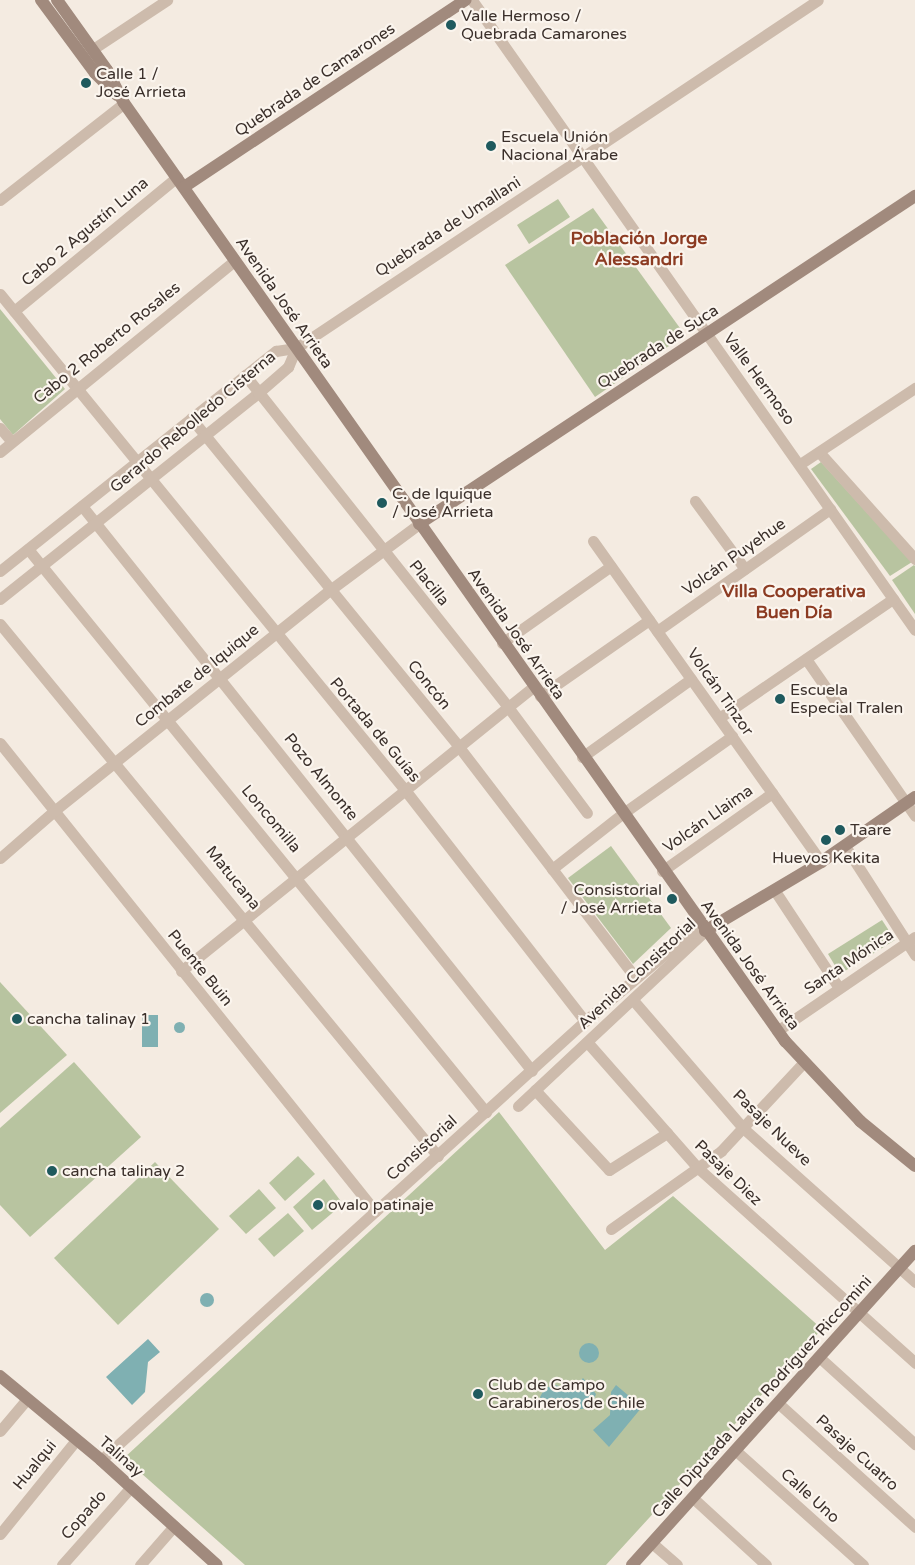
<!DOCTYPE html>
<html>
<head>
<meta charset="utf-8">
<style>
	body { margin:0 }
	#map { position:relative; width:915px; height:1565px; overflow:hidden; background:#f4ebe1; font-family:"Varela Round",sans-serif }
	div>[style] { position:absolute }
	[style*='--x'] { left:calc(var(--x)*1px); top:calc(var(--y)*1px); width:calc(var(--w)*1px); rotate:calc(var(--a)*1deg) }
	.green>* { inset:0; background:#b8c4a0 }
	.water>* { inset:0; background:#7fb0b2 }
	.round { border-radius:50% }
	.street>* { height:11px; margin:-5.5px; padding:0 5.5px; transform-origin:5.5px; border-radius:5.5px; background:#cdbbac }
	.secondary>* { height:12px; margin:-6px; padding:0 6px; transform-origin:6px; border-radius:6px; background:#a18a7d }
	.dots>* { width:14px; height:14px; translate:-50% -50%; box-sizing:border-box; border:2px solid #fbf5ee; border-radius:50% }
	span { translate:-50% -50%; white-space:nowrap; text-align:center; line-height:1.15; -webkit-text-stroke:4.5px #fbf5ee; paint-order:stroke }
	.poi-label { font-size:16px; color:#3b302b }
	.left { translate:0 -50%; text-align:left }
	.right { translate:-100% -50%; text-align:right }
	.street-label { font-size:16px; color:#3b302b }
	.neighbourhood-label { font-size:18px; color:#8c3b22; font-weight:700 }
</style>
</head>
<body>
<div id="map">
	<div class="green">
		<div style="clip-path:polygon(558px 199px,570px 217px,529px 244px,517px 225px)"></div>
		<div style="clip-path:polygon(593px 208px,685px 335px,595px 397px,505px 265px)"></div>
		<div style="clip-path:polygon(0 309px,65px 389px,13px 435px,0 419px)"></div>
		<div style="clip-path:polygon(821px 462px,912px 562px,890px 576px,811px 469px)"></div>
		<div style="clip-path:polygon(914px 565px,915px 566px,915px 614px,892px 580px)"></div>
		<div style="clip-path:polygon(611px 846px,671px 928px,633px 964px,568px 878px)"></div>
		<div style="clip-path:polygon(882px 920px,895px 940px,840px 974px,828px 954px)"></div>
		<div style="clip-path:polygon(0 982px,67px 1055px,0 1113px)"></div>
		<div style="clip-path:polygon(74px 1062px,141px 1137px,30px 1237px,0 1205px,0 1128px)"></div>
		<div style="clip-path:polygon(499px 1112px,605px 1250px,673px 1196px,822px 1329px,606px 1565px,245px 1565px,124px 1458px)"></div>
		<div style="clip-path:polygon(298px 1156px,315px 1174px,285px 1201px,269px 1183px)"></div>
		<div style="clip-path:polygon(155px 1162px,219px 1229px,118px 1325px,54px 1258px)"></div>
		<div style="clip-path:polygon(324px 1179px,343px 1204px,312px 1230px,293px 1207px)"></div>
		<div style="clip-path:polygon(259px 1189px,276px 1208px,246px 1234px,229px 1216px)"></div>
		<div style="clip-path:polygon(288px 1213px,304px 1231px,274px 1257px,258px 1239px)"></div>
	</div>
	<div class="water">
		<div style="clip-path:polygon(142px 1015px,158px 1015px,158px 1047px,142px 1047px)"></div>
		<div class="round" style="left:173.5px;top:1021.5px;width:11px;height:11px"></div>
		<div class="round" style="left:200px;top:1293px;width:14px;height:14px"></div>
		<div style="clip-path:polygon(148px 1339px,160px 1352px,148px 1362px,145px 1392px,132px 1405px,106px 1377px)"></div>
		<div class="round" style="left:579px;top:1343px;width:20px;height:20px"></div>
		<div style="clip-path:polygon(583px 1378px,596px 1394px,591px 1407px,581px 1409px,570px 1404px,550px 1410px,543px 1405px,540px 1397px,545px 1388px,555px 1385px,573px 1390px)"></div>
		<div style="clip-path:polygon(616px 1385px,642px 1407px,609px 1447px,593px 1430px,610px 1415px,611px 1392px)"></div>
	</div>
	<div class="street">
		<div style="--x:472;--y:0;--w:770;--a:54.89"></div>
		<div style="--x:93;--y:49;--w:89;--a:-33.5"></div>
		<div style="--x:0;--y:200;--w:157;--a:-38"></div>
		<div style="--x:0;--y:294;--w:640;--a:50.77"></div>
		<div style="--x:405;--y:790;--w:293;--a:52.1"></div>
		<div style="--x:14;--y:311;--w:211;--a:-39.4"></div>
		<div style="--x:296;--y:348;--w:627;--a:-33.69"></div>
		<div style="--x:245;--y:375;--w:424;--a:51.6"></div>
		<div style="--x:508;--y:707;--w:132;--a:53.3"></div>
		<div style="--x:191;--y:418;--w:424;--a:50.8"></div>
		<div style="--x:459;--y:747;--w:290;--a:52.6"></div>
		<div style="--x:0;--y:428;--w:18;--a:49"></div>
		<div style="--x:0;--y:452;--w:303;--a:-39.2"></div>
		<div style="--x:819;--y:452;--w:144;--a:48.1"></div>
		<div style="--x:800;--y:464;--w:138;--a:-33.5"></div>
		<div style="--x:695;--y:501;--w:84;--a:53.7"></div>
		<div style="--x:82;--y:506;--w:722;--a:51.46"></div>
		<div style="--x:593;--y:541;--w:394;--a:54.6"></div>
		<div style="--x:28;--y:549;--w:726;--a:50.87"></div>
		<div style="--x:0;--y:571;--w:353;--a:-38.6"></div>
		<div style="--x:276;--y:351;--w:20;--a:-9"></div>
		<div style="--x:0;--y:599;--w:330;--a:-38.6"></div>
		<div style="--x:258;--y:393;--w:40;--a:-41"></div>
		<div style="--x:288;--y:367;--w:21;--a:-67"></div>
		<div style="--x:0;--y:624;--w:689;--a:50.54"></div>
		<div style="--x:657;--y:631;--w:212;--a:-35.2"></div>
		<div style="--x:502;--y:643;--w:133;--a:-35.2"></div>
		<div style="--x:806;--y:659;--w:191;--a:55.2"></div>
		<div style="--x:540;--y:696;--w:133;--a:-34.9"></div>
		<div style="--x:719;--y:718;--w:211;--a:-34.4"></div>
		<div style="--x:0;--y:743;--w:600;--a:51.3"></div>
		<div style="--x:582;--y:757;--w:134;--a:-35.6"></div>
		<div style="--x:845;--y:846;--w:130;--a:57.3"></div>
		<div style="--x:0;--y:858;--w:72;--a:-41"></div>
		<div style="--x:54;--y:811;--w:354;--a:-38.7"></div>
		<div style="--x:330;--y:590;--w:111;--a:-36.6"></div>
		<div style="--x:552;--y:869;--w:89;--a:-38.2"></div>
		<div style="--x:622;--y:814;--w:135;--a:-35.3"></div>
		<div style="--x:662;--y:871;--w:135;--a:-35.3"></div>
		<div style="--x:775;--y:891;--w:116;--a:56.6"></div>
		<div style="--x:181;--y:971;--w:452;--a:-38.9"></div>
		<div style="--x:633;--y:1000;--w:169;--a:49.3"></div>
		<div style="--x:743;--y:1128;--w:231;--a:41.8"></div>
		<div style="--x:777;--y:1031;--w:167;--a:-34.3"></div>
		<div style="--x:588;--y:1043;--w:167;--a:48.7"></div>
		<div style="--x:698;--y:1168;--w:292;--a:41.9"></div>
		<div style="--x:535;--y:1090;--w:109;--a:47.2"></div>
		<div style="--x:609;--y:1170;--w:69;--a:-32.5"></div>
		<div style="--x:518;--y:1106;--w:256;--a:-43.1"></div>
		<div style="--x:611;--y:1229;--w:135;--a:-35.3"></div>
		<div style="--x:721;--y:1151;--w:120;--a:-47"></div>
		<div style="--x:819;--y:1357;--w:130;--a:42.2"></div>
		<div style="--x:778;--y:1403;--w:185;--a:42.1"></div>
		<div style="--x:0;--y:1431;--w:42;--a:-49.8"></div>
		<div style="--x:735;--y:1450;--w:172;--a:41.9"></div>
		<div style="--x:101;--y:1460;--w:653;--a:-42.21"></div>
		<div style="--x:585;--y:1021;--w:137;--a:-40"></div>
		<div style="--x:690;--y:933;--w:15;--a:-8"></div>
		<div style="--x:693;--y:1498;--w:99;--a:42.5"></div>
		<div style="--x:0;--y:1534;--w:121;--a:-51"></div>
		<div style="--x:652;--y:1543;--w:33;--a:41"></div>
		<div style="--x:62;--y:1565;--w:104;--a:-48.5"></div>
		<div style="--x:140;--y:1565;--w:52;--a:-48.9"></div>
	</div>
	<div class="secondary">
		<div style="--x:41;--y:0;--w:91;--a:53.5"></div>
		<div style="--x:95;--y:73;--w:31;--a:45"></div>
		<div style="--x:57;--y:0;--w:86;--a:54.5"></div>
		<div style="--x:107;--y:70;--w:37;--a:63"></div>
		<div style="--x:124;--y:103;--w:1148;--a:54.83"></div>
		<div style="--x:785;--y:1041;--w:110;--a:46.8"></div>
		<div style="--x:860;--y:1121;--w:71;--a:39.3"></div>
		<div style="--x:184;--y:187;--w:338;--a:-33.6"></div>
		<div style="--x:419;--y:524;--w:595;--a:-33.48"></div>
		<div style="--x:705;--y:931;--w:135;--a:-30.7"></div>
		<div style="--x:821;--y:862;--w:114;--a:-34.7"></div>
		<div style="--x:0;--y:1376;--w:131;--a:39.7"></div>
		<div style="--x:101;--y:1460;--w:156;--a:42.2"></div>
		<div style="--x:632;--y:1565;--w:423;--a:-48"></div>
	</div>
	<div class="dots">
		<div style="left:451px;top:25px;background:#1f5a5e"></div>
		<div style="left:86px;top:83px;background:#1f5a5e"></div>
		<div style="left:491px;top:146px;background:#1f5a5e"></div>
		<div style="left:382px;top:503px;background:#1f5a5e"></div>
		<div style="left:780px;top:699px;background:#1f5a5e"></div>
		<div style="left:840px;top:830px;background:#1f5a5e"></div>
		<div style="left:826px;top:840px;background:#1f5a5e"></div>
		<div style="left:672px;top:899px;background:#1f5a5e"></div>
		<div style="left:17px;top:1019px;background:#1f5a5e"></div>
		<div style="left:52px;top:1171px;background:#1f5a5e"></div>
		<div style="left:318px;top:1205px;background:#1f5a5e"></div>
		<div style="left:478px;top:1394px;background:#1f5a5e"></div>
	</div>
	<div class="poi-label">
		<span class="left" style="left:461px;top:25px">Valle Hermoso /<br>Quebrada Camarones</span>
		<span class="left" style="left:96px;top:83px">Calle 1 /<br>José Arrieta</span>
		<span class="left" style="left:501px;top:146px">Escuela Unión<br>Nacional Árabe</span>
		<span class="left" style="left:392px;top:503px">C. de Iquique<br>/ José Arrieta</span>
		<span class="left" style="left:790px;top:699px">Escuela<br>Especial Tralen</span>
		<span class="left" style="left:850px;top:830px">Taare</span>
		<span style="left:826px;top:858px">Huevos Kekita</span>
		<span class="right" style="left:662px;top:899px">Consistorial<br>/ José Arrieta</span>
		<span class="left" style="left:27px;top:1019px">cancha talinay 1</span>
		<span class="left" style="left:62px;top:1171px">cancha talinay 2</span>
		<span class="left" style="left:328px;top:1205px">ovalo patinaje</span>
		<span class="left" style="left:488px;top:1394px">Club de Campo<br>Carabineros de Chile</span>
	</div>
	<div class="street-label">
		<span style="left:315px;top:80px;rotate:-34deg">Quebrada de Camarones</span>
		<span style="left:448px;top:227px;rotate:-33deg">Quebrada de Umallani</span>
		<span style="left:85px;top:232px;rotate:-40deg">Cabo 2 Agustín Luna</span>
		<span style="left:284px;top:303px;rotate:55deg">Avenida José Arrieta</span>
		<span style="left:107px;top:343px;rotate:-39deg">Cabo 2 Roberto Rosales</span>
		<span style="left:658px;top:347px;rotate:-33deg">Quebrada de Suca</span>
		<span style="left:759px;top:379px;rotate:54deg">Valle Hermoso</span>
		<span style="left:193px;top:422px;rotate:-40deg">Gerardo Rebolledo Cisterna</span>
		<span style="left:734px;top:557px;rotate:-35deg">Volcán Puyehue</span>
		<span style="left:429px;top:583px;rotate:51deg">Placilla</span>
		<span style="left:516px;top:634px;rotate:55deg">Avenida José Arrieta</span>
		<span style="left:197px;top:676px;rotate:-39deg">Combate de Iquique</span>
		<span style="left:429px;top:685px;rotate:51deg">Concón</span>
		<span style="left:720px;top:692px;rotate:55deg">Volcán Tinzor</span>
		<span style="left:375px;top:730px;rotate:50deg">Portada de Guías</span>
		<span style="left:321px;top:777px;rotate:51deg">Pozo Almonte</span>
		<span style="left:271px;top:819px;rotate:50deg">Loncomilla</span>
		<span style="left:708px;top:819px;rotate:-35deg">Volcán Llaima</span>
		<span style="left:233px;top:878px;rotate:51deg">Matucana</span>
		<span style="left:849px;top:962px;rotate:-34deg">Santa Mónica</span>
		<span style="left:750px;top:965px;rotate:54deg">Avenida José Arrieta</span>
		<span style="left:200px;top:968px;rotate:51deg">Puente Buin</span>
		<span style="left:637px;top:974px;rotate:-43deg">Avenida Consistorial</span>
		<span style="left:772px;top:1128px;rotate:44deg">Pasaje Nueve</span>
		<span style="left:422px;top:1148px;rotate:-42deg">Consistorial</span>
		<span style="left:728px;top:1173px;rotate:44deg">Pasaje Diez</span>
		<span style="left:762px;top:1397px;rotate:-48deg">Calle Diputada Laura Rodríguez Riccomini</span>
		<span style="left:857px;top:1453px;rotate:42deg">Pasaje Cuatro</span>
		<span style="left:121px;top:1457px;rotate:41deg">Talinay</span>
		<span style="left:35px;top:1465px;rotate:-51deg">Hualqui</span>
		<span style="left:810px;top:1496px;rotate:42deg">Calle Uno</span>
		<span style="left:84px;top:1515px;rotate:-49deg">Copado</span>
	</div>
	<div class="neighbourhood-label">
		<span style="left:639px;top:249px">Población Jorge<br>Alessandri</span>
		<span style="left:794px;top:602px">Villa Cooperativa<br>Buen Día</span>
	</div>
</div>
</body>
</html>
